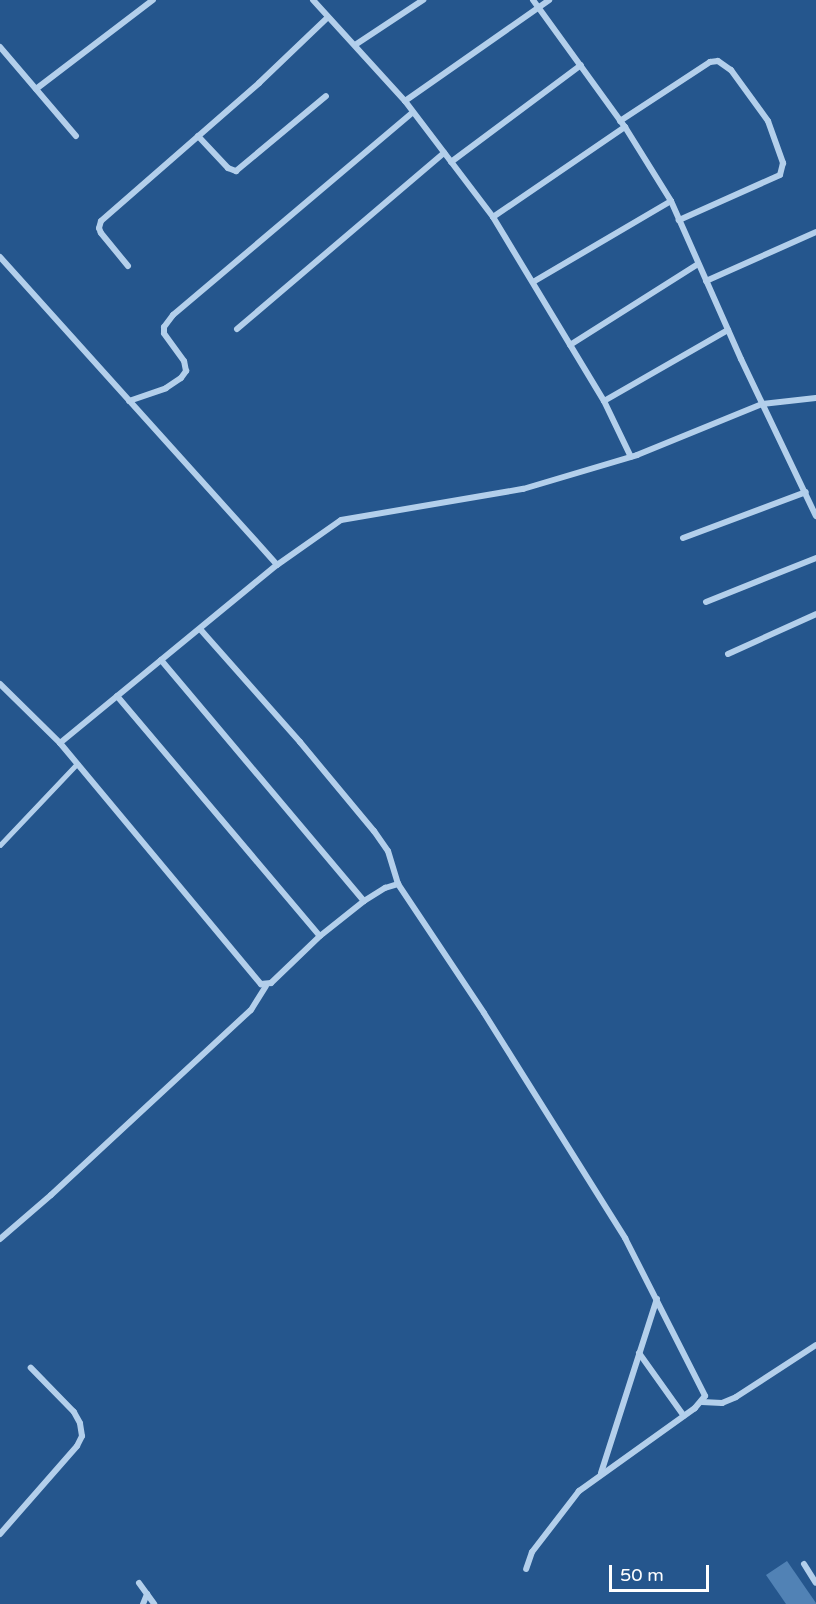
<!DOCTYPE html>
<html>
<head>
<meta charset="utf-8">
<style>
	body { margin:0 }
	#map { position:relative; width:816px; height:1604px; overflow:hidden; background:#25568d; font-family:"Varela Round",sans-serif }
	div>[style] { position:absolute }
	[style*='--x'] { left:calc(var(--x)*1px); top:calc(var(--y)*1px); width:calc(var(--w)*1px); rotate:calc(var(--a)*1deg) }
	.building>* { inset:0; background:#5182b5 }
	.lane>* { height:4.5px; margin:-2.25px; padding:0 2.25px; transform-origin:2.25px; border-radius:2.25px; background:#b3cfeb }
	.street>* { height:6px; margin:-3px; padding:0 3px; transform-origin:3px; border-radius:3px; background:#b3cfeb }
	span { translate:-50% -50%; white-space:nowrap; text-align:center; line-height:1.15; -webkit-text-stroke:4.5px #25568d; paint-order:stroke }
	.scale { position:absolute; left:609px; top:1565px; width:100px; height:27px; box-sizing:border-box; border:3px solid #fff; border-top:0; padding-left:8px; font-size:18px; line-height:21px; white-space:nowrap; color:#fff; -webkit-text-stroke:4px #25568d; paint-order:stroke }
</style>
</head>
<body>
<div id="map">
	<div class="building">
		<div style="clip-path:polygon(787px 1561px,816px 1603px,816px 1604px,786px 1604px,766px 1575px)"></div>
	</div>
	<div class="lane">
		<div style="--x:0;--y:845;--w:112;--a:-46.5"></div>
	</div>
	<div class="street">
		<div style="--x:313;--y:0;--w:137;--a:47.7"></div>
		<div style="--x:405;--y:101;--w:146;--a:52.8"></div>
		<div style="--x:493;--y:217;--w:215;--a:58.9"></div>
		<div style="--x:604;--y:401;--w:62;--a:64.3"></div>
		<div style="--x:533;--y:0;--w:157;--a:54.1"></div>
		<div style="--x:625;--y:127;--w:87;--a:58.1"></div>
		<div style="--x:671;--y:201;--w:173;--a:66.1"></div>
		<div style="--x:741;--y:359;--w:174;--a:64.5"></div>
		<div style="--x:355;--y:45;--w:82;--a:-33.5"></div>
		<div style="--x:0;--y:47;--w:117;--a:49.5"></div>
		<div style="--x:36;--y:89;--w:147;--a:-37.3"></div>
		<div style="--x:405;--y:101;--w:176;--a:-35"></div>
		<div style="--x:620;--y:121;--w:108;--a:-33.2"></div>
		<div style="--x:710;--y:62;--w:8;--a:-7"></div>
		<div style="--x:718;--y:61;--w:16;--a:35"></div>
		<div style="--x:731;--y:70;--w:63;--a:54"></div>
		<div style="--x:768;--y:121;--w:45;--a:70.3"></div>
		<div style="--x:783;--y:163;--w:12;--a:104"></div>
		<div style="--x:780;--y:175;--w:111;--a:156"></div>
		<div style="--x:198;--y:136;--w:44;--a:46.8"></div>
		<div style="--x:228;--y:168;--w:9;--a:21"></div>
		<div style="--x:236;--y:171;--w:117;--a:-39.8"></div>
		<div style="--x:451;--y:162;--w:162;--a:-36.7"></div>
		<div style="--x:493;--y:217;--w:160;--a:-34.3"></div>
		<div style="--x:0;--y:257;--w:414;--a:48"></div>
		<div style="--x:128;--y:266;--w:43;--a:-129.3"></div>
		<div style="--x:101;--y:233;--w:5;--a:-112"></div>
		<div style="--x:99;--y:228;--w:7;--a:-74"></div>
		<div style="--x:101;--y:221;--w:210;--a:-41.1"></div>
		<div style="--x:259;--y:83;--w:95;--a:-43.7"></div>
		<div style="--x:706;--y:281;--w:120;--a:-24"></div>
		<div style="--x:533;--y:282;--w:160;--a:-30.4"></div>
		<div style="--x:237;--y:329;--w:272;--a:-40.4"></div>
		<div style="--x:570;--y:345;--w:151;--a:-32.3"></div>
		<div style="--x:129;--y:401;--w:39;--a:-19"></div>
		<div style="--x:166;--y:388;--w:18;--a:-34"></div>
		<div style="--x:181;--y:378;--w:9;--a:-54"></div>
		<div style="--x:186;--y:371;--w:10;--a:-101"></div>
		<div style="--x:184;--y:361;--w:34;--a:-126"></div>
		<div style="--x:164;--y:333;--w:6;--a:-90"></div>
		<div style="--x:164;--y:327;--w:15;--a:-53"></div>
		<div style="--x:173;--y:315;--w:314;--a:-40.2"></div>
		<div style="--x:604;--y:401;--w:143;--a:-29.8"></div>
		<div style="--x:683;--y:538;--w:131;--a:-20.5"></div>
		<div style="--x:706;--y:602;--w:118;--a:-21.8"></div>
		<div style="--x:200;--y:629;--w:151;--a:48.5"></div>
		<div style="--x:300;--y:742;--w:116;--a:50.3"></div>
		<div style="--x:374;--y:831;--w:24;--a:55"></div>
		<div style="--x:388;--y:851;--w:34;--a:73"></div>
		<div style="--x:728;--y:654;--w:97;--a:-24.4"></div>
		<div style="--x:161;--y:660;--w:315;--a:49.9"></div>
		<div style="--x:0;--y:684;--w:84;--a:44.5"></div>
		<div style="--x:60;--y:743;--w:281;--a:-39.4"></div>
		<div style="--x:277;--y:565;--w:78;--a:-35.1"></div>
		<div style="--x:341;--y:520;--w:185;--a:-9.7"></div>
		<div style="--x:523;--y:489;--w:119;--a:-16.6"></div>
		<div style="--x:637;--y:455;--w:135;--a:-22.2"></div>
		<div style="--x:762;--y:404;--w:54;--a:-6.3"></div>
		<div style="--x:117;--y:696;--w:314;--a:49.8"></div>
		<div style="--x:60;--y:743;--w:314;--a:50.2"></div>
		<div style="--x:261;--y:984;--w:10;--a:-6"></div>
		<div style="--x:271;--y:983;--w:68;--a:-43.8"></div>
		<div style="--x:320;--y:936;--w:56;--a:-38.5"></div>
		<div style="--x:364;--y:901;--w:25;--a:-32"></div>
		<div style="--x:385;--y:888;--w:14;--a:-17"></div>
		<div style="--x:398;--y:884;--w:155;--a:56.3"></div>
		<div style="--x:484;--y:1013;--w:266;--a:57.9"></div>
		<div style="--x:625;--y:1238;--w:177;--a:63.1"></div>
		<div style="--x:705;--y:1396;--w:16;--a:130"></div>
		<div style="--x:695;--y:1408;--w:143;--a:144.4"></div>
		<div style="--x:579;--y:1491;--w:77;--a:127.6"></div>
		<div style="--x:532;--y:1552;--w:18;--a:109"></div>
		<div style="--x:0;--y:1239;--w:67;--a:-40.8"></div>
		<div style="--x:51;--y:1195;--w:272;--a:-42.8"></div>
		<div style="--x:251;--y:1010;--w:28;--a:-58"></div>
		<div style="--x:639;--y:1353;--w:77;--a:54.5"></div>
		<div style="--x:702;--y:1402;--w:20;--a:3"></div>
		<div style="--x:722;--y:1403;--w:15;--a:-23"></div>
		<div style="--x:736;--y:1397;--w:95;--a:-33"></div>
		<div style="--x:601;--y:1473;--w:183;--a:-72.2"></div>
		<div style="--x:0;--y:1534;--w:117;--a:-48.8"></div>
		<div style="--x:77;--y:1446;--w:11;--a:-63"></div>
		<div style="--x:82;--y:1436;--w:13;--a:-99"></div>
		<div style="--x:80;--y:1423;--w:13;--a:-119"></div>
		<div style="--x:74;--y:1412;--w:62;--a:-134.3"></div>
		<div style="--x:804;--y:1564;--w:22;--a:58"></div>
		<div style="--x:139;--y:1583;--w:26;--a:54"></div>
		<div style="--x:143;--y:1604;--w:11;--a:-68"></div>
	</div>
	<div class="scale">50 m</div>
</div>
</body>
</html>
